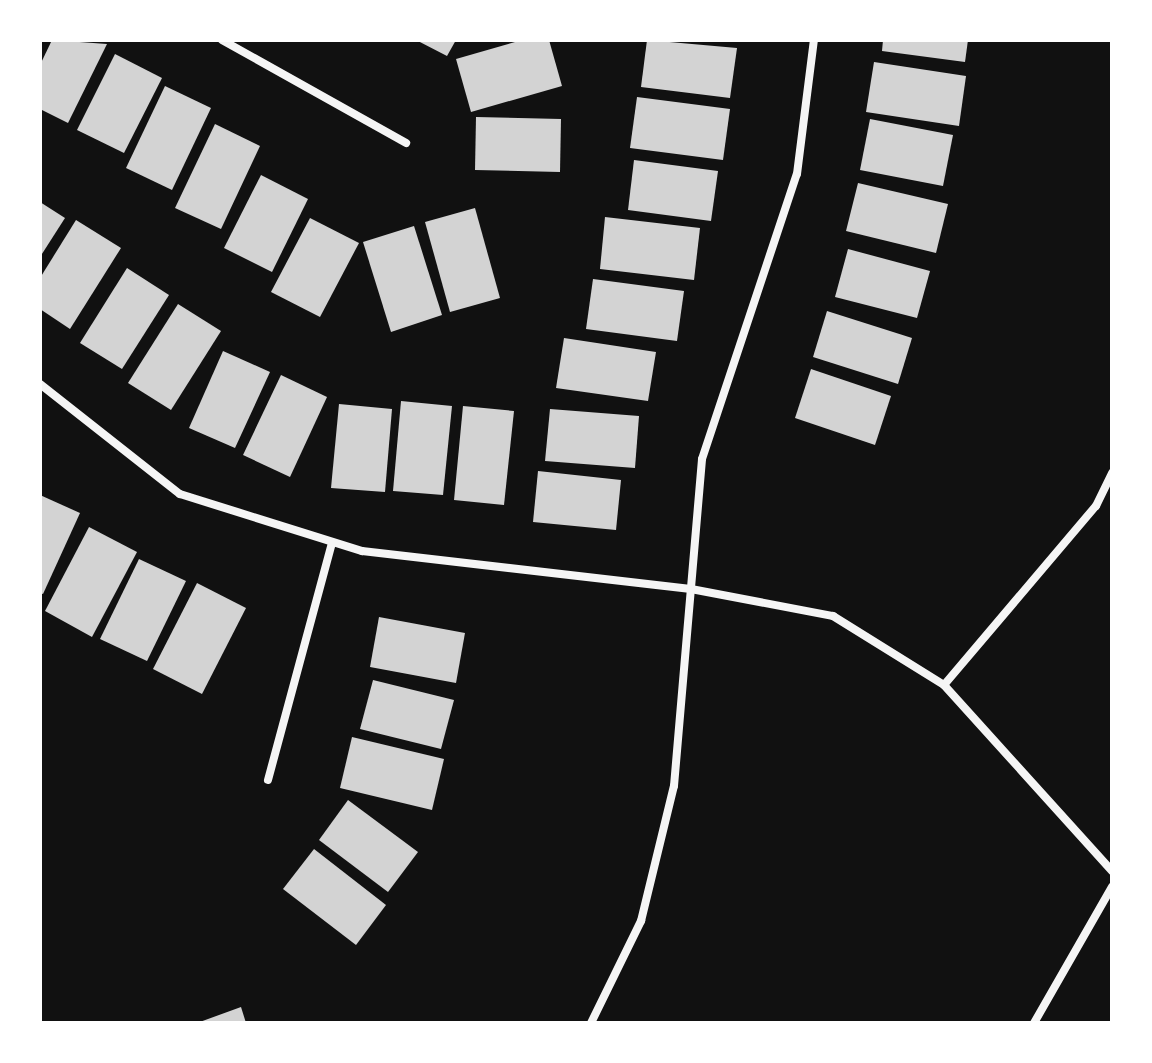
<!DOCTYPE html>
<html>
<head>
<meta charset="utf-8">
<style>
	body { margin:0 }
	#map { position:relative; width:1152px; height:1063px; overflow:hidden; background:#111; font-family:Raleway,sans-serif }
	div>[style] { position:absolute }
	[style*='--x'] { left:calc(var(--x)*1px); top:calc(var(--y)*1px); width:calc(var(--w)*1px); rotate:calc(var(--a)*1deg) }
	.building>* { inset:0; background:#d3d3d3 }
	.minor>* { height:8px; margin:-4px; padding:0 4px; transform-origin:4px; border-radius:4px; background:#f5f5f5 }
	span { translate:-50% -50%; white-space:nowrap; text-align:center; line-height:1.15; -webkit-text-stroke:8px #fff; paint-order:stroke }
	.frame { position:absolute; inset:0; border:42px solid #fff; pointer-events:none }
</style>
</head>
<body>
<div id="map">
	<div class="building">
		<div style="clip-path:polygon(52px 40px,107px 44px,68px 123px,40px 109px,40px 65px)"></div>
		<div style="clip-path:polygon(416px 40px,456px 40px,447px 56px)"></div>
		<div style="clip-path:polygon(522px 40px,549px 40px,562px 86px,471px 112px,456px 59px)"></div>
		<div style="clip-path:polygon(647px 40px,737px 48px,730px 98px,641px 87px)"></div>
		<div style="clip-path:polygon(883px 40px,968px 40px,965px 62px,882px 51px)"></div>
		<div style="clip-path:polygon(115px 54px,162px 78px,124px 153px,77px 130px)"></div>
		<div style="clip-path:polygon(874px 62px,966px 76px,959px 126px,866px 112px)"></div>
		<div style="clip-path:polygon(165px 86px,211px 108px,172px 190px,126px 168px)"></div>
		<div style="clip-path:polygon(637px 97px,730px 109px,723px 160px,630px 148px)"></div>
		<div style="clip-path:polygon(476px 117px,561px 119px,560px 172px,475px 170px)"></div>
		<div style="clip-path:polygon(870px 119px,953px 135px,943px 186px,860px 170px)"></div>
		<div style="clip-path:polygon(215px 124px,260px 146px,221px 229px,175px 208px)"></div>
		<div style="clip-path:polygon(634px 160px,718px 171px,711px 221px,628px 210px)"></div>
		<div style="clip-path:polygon(261px 175px,308px 199px,272px 272px,224px 248px)"></div>
		<div style="clip-path:polygon(858px 183px,948px 204px,936px 253px,846px 231px)"></div>
		<div style="clip-path:polygon(40px 202px,65px 218px,40px 257px)"></div>
		<div style="clip-path:polygon(475px 208px,500px 298px,450px 312px,425px 222px)"></div>
		<div style="clip-path:polygon(605px 217px,700px 228px,694px 280px,600px 269px)"></div>
		<div style="clip-path:polygon(310px 218px,359px 243px,320px 317px,271px 292px)"></div>
		<div style="clip-path:polygon(76px 220px,121px 248px,70px 329px,40px 309px,40px 278px)"></div>
		<div style="clip-path:polygon(414px 226px,442px 315px,391px 332px,363px 242px)"></div>
		<div style="clip-path:polygon(848px 249px,930px 271px,917px 318px,835px 297px)"></div>
		<div style="clip-path:polygon(127px 268px,169px 295px,122px 369px,80px 343px)"></div>
		<div style="clip-path:polygon(593px 279px,684px 291px,677px 341px,586px 329px)"></div>
		<div style="clip-path:polygon(178px 304px,221px 331px,171px 410px,128px 383px)"></div>
		<div style="clip-path:polygon(827px 311px,912px 338px,898px 384px,813px 357px)"></div>
		<div style="clip-path:polygon(564px 338px,656px 352px,648px 401px,556px 388px)"></div>
		<div style="clip-path:polygon(223px 351px,270px 372px,235px 448px,189px 428px)"></div>
		<div style="clip-path:polygon(811px 369px,891px 396px,875px 445px,795px 418px)"></div>
		<div style="clip-path:polygon(281px 375px,327px 397px,290px 477px,243px 455px)"></div>
		<div style="clip-path:polygon(401px 401px,452px 406px,443px 495px,393px 491px)"></div>
		<div style="clip-path:polygon(339px 404px,392px 409px,385px 492px,331px 488px)"></div>
		<div style="clip-path:polygon(463px 406px,514px 411px,504px 505px,454px 500px)"></div>
		<div style="clip-path:polygon(550px 409px,639px 416px,635px 468px,545px 461px)"></div>
		<div style="clip-path:polygon(538px 471px,621px 480px,616px 530px,533px 522px)"></div>
		<div style="clip-path:polygon(40px 495px,80px 513px,43px 594px,40px 593px)"></div>
		<div style="clip-path:polygon(89px 527px,137px 552px,92px 637px,45px 611px)"></div>
		<div style="clip-path:polygon(139px 559px,186px 581px,147px 661px,100px 639px)"></div>
		<div style="clip-path:polygon(197px 583px,246px 608px,202px 694px,153px 669px)"></div>
		<div style="clip-path:polygon(379px 617px,465px 633px,456px 683px,370px 667px)"></div>
		<div style="clip-path:polygon(373px 680px,454px 700px,441px 749px,360px 729px)"></div>
		<div style="clip-path:polygon(352px 737px,444px 759px,432px 810px,340px 788px)"></div>
		<div style="clip-path:polygon(348px 800px,418px 852px,388px 892px,319px 840px)"></div>
		<div style="clip-path:polygon(314px 849px,386px 905px,356px 945px,283px 889px)"></div>
		<div style="clip-path:polygon(241px 1007px,246px 1023px,197px 1023px)"></div>
	</div>
	<div class="minor">
		<div style="--x:222;--y:40;--w:211;--a:29.2"></div>
		<div style="--x:40;--y:384;--w:178;--a:38.2"></div>
		<div style="--x:180;--y:494;--w:191;--a:17.4"></div>
		<div style="--x:362;--y:551;--w:331;--a:6.6"></div>
		<div style="--x:691;--y:589;--w:145;--a:10.8"></div>
		<div style="--x:833;--y:616;--w:131;--a:31.9"></div>
		<div style="--x:944;--y:685;--w:251;--a:47.9"></div>
		<div style="--x:944;--y:685;--w:235;--a:-49.7"></div>
		<div style="--x:1096;--y:506;--w:37;--a:-64"></div>
		<div style="--x:268;--y:780;--w:246;--a:-74.9"></div>
		<div style="--x:591;--y:1023;--w:114;--a:-63.9"></div>
		<div style="--x:641;--y:921;--w:139;--a:-76.3"></div>
		<div style="--x:674;--y:786;--w:328;--a:-85.1"></div>
		<div style="--x:702;--y:459;--w:300;--a:-71.6"></div>
		<div style="--x:797;--y:174;--w:135;--a:-82.8"></div>
		<div style="--x:1034;--y:1023;--w:157;--a:-60.2"></div>
	</div>
	<div class="frame"></div>
</div>
</body>
</html>
